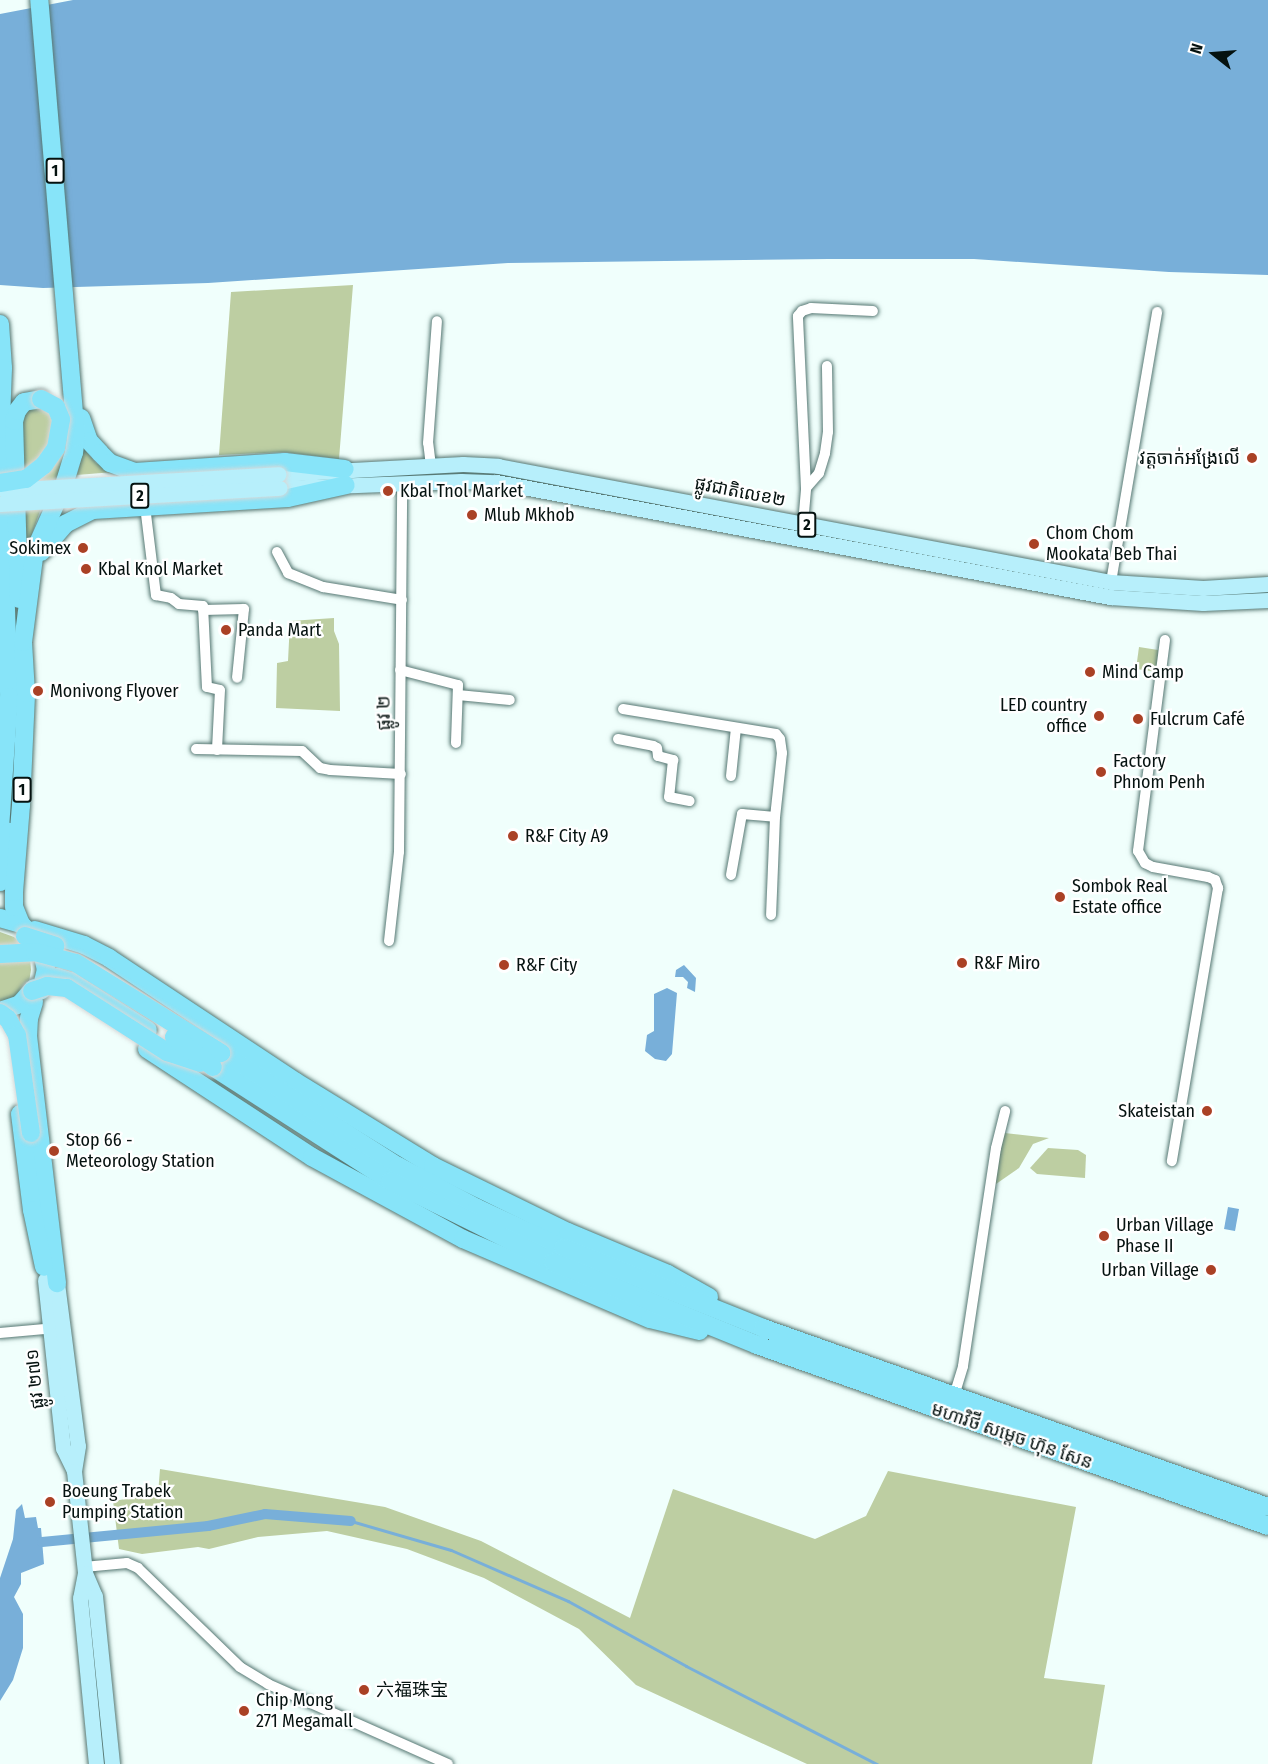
<!DOCTYPE html>
<html>
<head>
<meta charset="utf-8">
<style>
	body { margin:0 }
	#map { position:relative; width:1268px; height:1764px; overflow:hidden; background:#f0fffc; font-family:"Fira Sans Condensed","Noto Sans SC","Noto Sans Khmer",sans-serif }
	div>[style] { position:absolute }
	[style*='--x'] { left:calc(var(--x)*1px); top:calc(var(--y)*1px); width:calc(var(--w)*1px); rotate:calc(var(--a)*1deg) }
	.green>* { inset:0; background:#bdcea2 }
	.water>* { inset:0; background:#78afd9 }
	.stream>* { height:3px; margin:-1.5px; padding:0 1.5px; transform-origin:1.5px; border-radius:1.5px; background:#78afd9 }
	.canal>* { height:10px; margin:-5px; padding:0 5px; transform-origin:5px; border-radius:5px; background:#78afd9 }
	.roads { filter:drop-shadow(0 0 2px #567873) drop-shadow(0 0 2px #567873) }
	.street>* { height:10px; margin:-5px; padding:0 5px; transform-origin:5px; border-radius:5px; background:#fff }
	.primary>* { height:15px; margin:-7.5px; padding:0 7.5px; transform-origin:7.5px; border-radius:7.5px; background:#b7effb }
	.highway>* { height:18px; margin:-9px; padding:0 9px; transform-origin:9px; border-radius:9px; background:#87e4f9 }
	.bridges { filter:drop-shadow(0 0 2px #d7d9d9) drop-shadow(0 0 2px #d7d9d9) }
	.primary-bridge>* { height:15px; margin:-7.5px; padding:0 7.5px; transform-origin:7.5px; border-radius:7.5px; background:#b7effb }
	.highway-bridge>* { height:18px; margin:-9px; padding:0 9px; transform-origin:9px; border-radius:9px; background:#87e4f9 }
	.dots>* { width:16px; height:16px; translate:-50% -50%; box-sizing:border-box; border:3px solid #fff; border-radius:50% }
	span { translate:-50% -50%; white-space:nowrap; text-align:center; line-height:1.15; -webkit-text-stroke:4.5px #fff; paint-order:stroke }
	.shield-label span { padding:2px 4px; background:#fff; border:2px solid; border-radius:4px; -webkit-text-stroke-width:0 }
	.shield-label { font-size:16px; color:#051210; font-weight:700 }
	.poi-label { font-size:18px; color:#051210 }
	.right { translate:-100% -50%; text-align:right }
	.left { translate:0 -50%; text-align:left }
	.street-label { font-size:18px; color:#051210 }
	.north { position:absolute; left:1184px; top:24px; width:60px; height:60px; -webkit-text-stroke:4px #fff; paint-order:stroke; rotate:287deg; font-size:16px; font-weight:700; line-height:24px; text-align:center; color:#051210 }
	.north::after { content:''; display:block; margin:auto; width:21px; height:27px; background:#051210; clip-path:polygon(50% 0,100% 100%,50% 72%,0 100%) }
</style>
</head>
<body>
<div id="map">
	<div class="green">
		<div style="clip-path:polygon(353px 285px,339px 459px,284px 452px,219px 455px,231px 292px)"></div>
		<div style="clip-path:polygon(44px 408px,53px 417px,54px 437px,42px 456px,21px 472px,23px 412px,26px 409px)"></div>
		<div style="clip-path:polygon(71px 425px,70px 437px,57px 478px,40px 511px,23px 560px,21px 488px)"></div>
		<div style="clip-path:polygon(84px 449px,96px 463px,114px 472px,77px 475px)"></div>
		<div style="clip-path:polygon(334px 618px,334px 631px,339px 644px,340px 711px,276px 708px,277px 663px,288px 661px,290px 621px)"></div>
		<div style="clip-path:polygon(1139px 647px,1158px 650px,1158px 672px,1136px 669px)"></div>
		<div style="clip-path:polygon(0 932px,14px 937px,23px 945px,30px 958px,31px 970px,29px 982px,16px 998px,0 1004px)"></div>
		<div style="clip-path:polygon(996px 1132px,1049px 1138px,1033px 1144px,1019px 1168px,996px 1184px)"></div>
		<div style="clip-path:polygon(1048px 1148px,1078px 1150px,1086px 1155px,1085px 1178px,1037px 1174px,1030px 1168px)"></div>
		<div style="clip-path:polygon(160px 1469px,385px 1507px,481px 1541px,630px 1618px,673px 1489px,815px 1539px,866px 1516px,888px 1471px,1076px 1507px,1044px 1678px,1105px 1685px,1092px 1764px,807px 1764px,636px 1685px,579px 1629px,484px 1578px,407px 1549px,327px 1531px,258px 1537px,209px 1549px,198px 1547px,142px 1554px,119px 1549px,113px 1501px,158px 1494px)"></div>
	</div>
	<div class="water">
		<div style="clip-path:polygon(73px 0,1268px 0,1268px 275px,1169px 272px,974px 259px,828px 259px,508px 263px,208px 283px,43px 288px,0 285px,0 14px)"></div>
		<div style="clip-path:polygon(684px 965px,696px 978px,695px 992px,687px 988px,688px 982px,683px 977px,675px 977px,676px 970px)"></div>
		<div style="clip-path:polygon(667px 988px,677px 993px,672px 1054px,666px 1061px,655px 1059px,645px 1051px,647px 1035px,654px 1031px,654px 994px)"></div>
		<div style="clip-path:polygon(1228px 1207px,1239px 1209px,1235px 1231px,1224px 1229px)"></div>
		<div style="clip-path:polygon(22px 1504px,25px 1518px,36px 1517px,38px 1528px,41px 1528px,44px 1564px,21px 1573px,21px 1584px,14px 1597px,23px 1614px,23px 1648px,13px 1680px,0 1701px,0 1578px,13px 1539px,16px 1510px)"></div>
	</div>
	<div class="stream">
		<div style="--x:351;--y:1521;--w:104;--a:16.2"></div>
		<div style="--x:451;--y:1550;--w:128;--a:23.6"></div>
		<div style="--x:568;--y:1601;--w:135;--a:28.8"></div>
		<div style="--x:686;--y:1666;--w:215;--a:27.2"></div>
	</div>
	<div class="canal">
		<div style="--x:42;--y:1542;--w:167;--a:-5.5"></div>
		<div style="--x:208;--y:1526;--w:58;--a:-11.9"></div>
		<div style="--x:265;--y:1514;--w:86;--a:4.7"></div>
	</div>
	<div class="roads">
		<div class="street">
			<div style="--x:431;--y:466;--w:23;--a:-97"></div>
			<div style="--x:428;--y:443;--w:122;--a:-85.8"></div>
			<div style="--x:806;--y:488;--w:20;--a:-49"></div>
			<div style="--x:819;--y:473;--w:21;--a:-73"></div>
			<div style="--x:825;--y:453;--w:21;--a:-82"></div>
			<div style="--x:828;--y:432;--w:66;--a:-90.9"></div>
			<div style="--x:145;--y:506;--w:90;--a:83"></div>
			<div style="--x:156;--y:595;--w:15;--a:11"></div>
			<div style="--x:171;--y:598;--w:10;--a:37"></div>
			<div style="--x:179;--y:604;--w:24;--a:5"></div>
			<div style="--x:203;--y:606;--w:81;--a:87.2"></div>
			<div style="--x:207;--y:687;--w:13;--a:13"></div>
			<div style="--x:220;--y:690;--w:60;--a:92.9"></div>
			<div style="--x:803;--y:524;--w:36;--a:-85"></div>
			<div style="--x:806;--y:488;--w:172;--a:-92.7"></div>
			<div style="--x:798;--y:316;--w:6;--a:-51"></div>
			<div style="--x:802;--y:311;--w:9;--a:-18"></div>
			<div style="--x:811;--y:308;--w:62;--a:2.8"></div>
			<div style="--x:277;--y:552;--w:24;--a:62"></div>
			<div style="--x:288;--y:573;--w:38;--a:22"></div>
			<div style="--x:323;--y:587;--w:80;--a:9.3"></div>
			<div style="--x:1111;--y:582;--w:274;--a:-80.3"></div>
			<div style="--x:203;--y:610;--w:41;--a:-1.4"></div>
			<div style="--x:244;--y:609;--w:69;--a:95.8"></div>
			<div style="--x:1165;--y:640;--w:213;--a:97.3"></div>
			<div style="--x:1138;--y:851;--w:14;--a:60"></div>
			<div style="--x:1145;--y:863;--w:9;--a:27"></div>
			<div style="--x:1153;--y:867;--w:56;--a:10.3"></div>
			<div style="--x:1208;--y:877;--w:8;--a:23"></div>
			<div style="--x:1215;--y:880;--w:9;--a:69"></div>
			<div style="--x:1218;--y:888;--w:277;--a:99.6"></div>
			<div style="--x:400;--y:670;--w:60;--a:14.5"></div>
			<div style="--x:458;--y:685;--w:58;--a:92"></div>
			<div style="--x:458;--y:695;--w:52;--a:5.5"></div>
			<div style="--x:623;--y:709;--w:155;--a:9.3"></div>
			<div style="--x:776;--y:734;--w:6;--a:51"></div>
			<div style="--x:780;--y:739;--w:14;--a:82"></div>
			<div style="--x:782;--y:753;--w:64;--a:96.2"></div>
			<div style="--x:775;--y:817;--w:98;--a:92.3"></div>
			<div style="--x:618;--y:739;--w:36;--a:11"></div>
			<div style="--x:653;--y:746;--w:4;--a:27"></div>
			<div style="--x:657;--y:748;--w:8;--a:83"></div>
			<div style="--x:658;--y:756;--w:16;--a:15"></div>
			<div style="--x:673;--y:760;--w:37;--a:96"></div>
			<div style="--x:669;--y:797;--w:21;--a:11"></div>
			<div style="--x:196;--y:749;--w:106;--a:1.1"></div>
			<div style="--x:302;--y:751;--w:25;--a:43"></div>
			<div style="--x:320;--y:768;--w:10;--a:11"></div>
			<div style="--x:330;--y:770;--w:71;--a:3.2"></div>
			<div style="--x:731;--y:776;--w:48;--a:-84.1"></div>
			<div style="--x:731;--y:875;--w:62;--a:-79.8"></div>
			<div style="--x:742;--y:814;--w:33;--a:5"></div>
			<div style="--x:389;--y:941;--w:90;--a:-83.6"></div>
			<div style="--x:399;--y:852;--w:368;--a:-89.5"></div>
			<div style="--x:0;--y:1333;--w:56;--a:-5.1"></div>
			<div style="--x:954;--y:1396;--w:31;--a:-73"></div>
			<div style="--x:963;--y:1366;--w:220;--a:-81.4"></div>
			<div style="--x:996;--y:1148;--w:38;--a:-76"></div>
			<div style="--x:84;--y:1567;--w:43;--a:-5.3"></div>
			<div style="--x:127;--y:1563;--w:12;--a:24"></div>
			<div style="--x:138;--y:1568;--w:142;--a:44.1"></div>
			<div style="--x:240;--y:1667;--w:33;--a:31"></div>
			<div style="--x:268;--y:1684;--w:197;--a:24"></div>
		</div>
		<div class="primary">
			<div style="--x:279;--y:474;--w:184;--a:-3.1"></div>
			<div style="--x:463;--y:464;--w:35;--a:3"></div>
			<div style="--x:498;--y:466;--w:624;--a:10.72"></div>
			<div style="--x:1111;--y:582;--w:92;--a:3.7"></div>
			<div style="--x:1203;--y:588;--w:65;--a:-3.5"></div>
			<div style="--x:280;--y:488;--w:181;--a:-2.2"></div>
			<div style="--x:461;--y:481;--w:35;--a:2"></div>
			<div style="--x:496;--y:482;--w:625;--a:10.61"></div>
			<div style="--x:1110;--y:597;--w:93;--a:3.7"></div>
			<div style="--x:1203;--y:603;--w:65;--a:-2.6"></div>
			<div style="--x:45;--y:1280;--w:169;--a:83.9"></div>
			<div style="--x:63;--y:1448;--w:25;--a:64"></div>
			<div style="--x:57;--y:1283;--w:164;--a:82.7"></div>
			<div style="--x:78;--y:1446;--w:25;--a:99"></div>
			<div style="--x:74;--y:1471;--w:103;--a:83.8"></div>
			<div style="--x:85;--y:1573;--w:25;--a:101"></div>
			<div style="--x:80;--y:1598;--w:167;--a:84.5"></div>
			<div style="--x:85;--y:1573;--w:25;--a:67"></div>
			<div style="--x:95;--y:1596;--w:169;--a:84.2"></div>
		</div>
		<div class="highway">
			<div style="--x:0;--y:324;--w:44;--a:86.1"></div>
			<div style="--x:3;--y:368;--w:78;--a:92.2"></div>
			<div style="--x:0;--y:446;--w:251;--a:87.9"></div>
			<div style="--x:9;--y:697;--w:133;--a:93.9"></div>
			<div style="--x:81;--y:418;--w:24;--a:71"></div>
			<div style="--x:89;--y:441;--w:16;--a:47"></div>
			<div style="--x:100;--y:453;--w:14;--a:45"></div>
			<div style="--x:110;--y:463;--w:27;--a:20"></div>
			<div style="--x:135;--y:472;--w:150;--a:-3.8"></div>
			<div style="--x:285;--y:462;--w:60;--a:6.7"></div>
			<div style="--x:41;--y:552;--w:37;--a:-49"></div>
			<div style="--x:65;--y:524;--w:31;--a:-27"></div>
			<div style="--x:93;--y:510;--w:195;--a:-3.5"></div>
			<div style="--x:288;--y:498;--w:59;--a:-12.6"></div>
			<div style="--x:19;--y:599;--w:178;--a:-91.6"></div>
			<div style="--x:14;--y:421;--w:10;--a:-73"></div>
			<div style="--x:17;--y:411;--w:11;--a:-52"></div>
			<div style="--x:24;--y:402;--w:17;--a:-10"></div>
			<div style="--x:0;--y:882;--w:51;--a:-79.8"></div>
			<div style="--x:0;--y:918;--w:22;--a:16"></div>
			<div style="--x:21;--y:924;--w:28;--a:46"></div>
			<div style="--x:40;--y:944;--w:26;--a:77"></div>
			<div style="--x:46;--y:969;--w:22;--a:103"></div>
			<div style="--x:21;--y:924;--w:18;--a:-112"></div>
			<div style="--x:14;--y:907;--w:15;--a:-90"></div>
			<div style="--x:14;--y:892;--w:87;--a:-85.4"></div>
			<div style="--x:21;--y:805;--w:112;--a:-87.4"></div>
			<div style="--x:26;--y:693;--w:51;--a:-93.4"></div>
			<div style="--x:23;--y:642;--w:93;--a:-82.6"></div>
			<div style="--x:35;--y:550;--w:71;--a:-66"></div>
			<div style="--x:64;--y:485;--w:34;--a:-73"></div>
			<div style="--x:74;--y:453;--w:16;--a:-83"></div>
			<div style="--x:76;--y:437;--w:439;--a:-94.8"></div>
			<div style="--x:35;--y:930;--w:51;--a:17"></div>
			<div style="--x:84;--y:945;--w:28;--a:27"></div>
			<div style="--x:109;--y:958;--w:224;--a:33.5"></div>
			<div style="--x:296;--y:1082;--w:161;--a:31.5"></div>
			<div style="--x:433;--y:1166;--w:150;--a:26.1"></div>
			<div style="--x:568;--y:1232;--w:108;--a:22.8"></div>
			<div style="--x:668;--y:1274;--w:47;--a:29.3"></div>
			<div style="--x:45;--y:981;--w:13;--a:-18"></div>
			<div style="--x:57;--y:977;--w:15;--a:16"></div>
			<div style="--x:71;--y:981;--w:91;--a:32.5"></div>
			<div style="--x:34;--y:1002;--w:17;--a:107"></div>
			<div style="--x:29;--y:1018;--w:18;--a:93"></div>
			<div style="--x:28;--y:1036;--w:249;--a:83.3"></div>
			<div style="--x:0;--y:1011;--w:21;--a:-19"></div>
			<div style="--x:20;--y:1004;--w:21;--a:-49"></div>
			<div style="--x:147;--y:1049;--w:197;--a:33.2"></div>
			<div style="--x:312;--y:1157;--w:172;--a:28.5"></div>
			<div style="--x:463;--y:1239;--w:203;--a:23.2"></div>
			<div style="--x:650;--y:1319;--w:51;--a:13.5"></div>
			<div style="--x:221;--y:1053;--w:210;--a:32.6"></div>
			<div style="--x:398;--y:1166;--w:89;--a:28"></div>
			<div style="--x:477;--y:1208;--w:95;--a:24.9"></div>
			<div style="--x:563;--y:1248;--w:215;--a:21.8"></div>
			<div style="--x:763;--y:1328;--w:536;--a:19.52"></div>
			<div style="--x:213;--y:1067;--w:211;--a:32.8"></div>
			<div style="--x:390;--y:1181;--w:182;--a:26.4"></div>
			<div style="--x:553;--y:1262;--w:220;--a:22.1"></div>
			<div style="--x:757;--y:1345;--w:542;--a:19.5"></div>
			<div style="--x:20;--y:1114;--w:97;--a:82.9"></div>
			<div style="--x:32;--y:1210;--w:58;--a:78.1"></div>
		</div>
	</div>
	<div class="bridges">
		<div class="primary-bridge">
			<div style="--x:4;--y:490;--w:275;--a:-3.3"></div>
			<div style="--x:0;--y:504;--w:280;--a:-3.3"></div>
		</div>
		<div class="highway-bridge">
			<div style="--x:0;--y:483;--w:26;--a:-9"></div>
			<div style="--x:26;--y:479;--w:23;--a:-38"></div>
			<div style="--x:44;--y:465;--w:21;--a:-55"></div>
			<div style="--x:56;--y:448;--w:29;--a:-80"></div>
			<div style="--x:61;--y:419;--w:13;--a:-113"></div>
			<div style="--x:56;--y:407;--w:17;--a:-152"></div>
			<div style="--x:25;--y:936;--w:32;--a:18"></div>
			<div style="--x:0;--y:954;--w:35;--a:-3"></div>
			<div style="--x:35;--y:952;--w:42;--a:15"></div>
			<div style="--x:76;--y:963;--w:171;--a:31.8"></div>
			<div style="--x:32;--y:991;--w:16;--a:-18"></div>
			<div style="--x:47;--y:986;--w:20;--a:6"></div>
			<div style="--x:67;--y:988;--w:119;--a:32.6"></div>
			<div style="--x:167;--y:1052;--w:35;--a:18"></div>
			<div style="--x:0;--y:1013;--w:10;--a:37"></div>
			<div style="--x:8;--y:1019;--w:18;--a:61"></div>
			<div style="--x:17;--y:1035;--w:99;--a:81.9"></div>
			<div style="--x:174;--y:1037;--w:49;--a:37.6"></div>
		</div>
	</div>
	<div class="dots">
		<div style="left:1252px;top:458px;background:#aa4125"></div>
		<div style="left:388px;top:491px;background:#aa4125"></div>
		<div style="left:472px;top:515px;background:#aa4125"></div>
		<div style="left:1034px;top:544px;background:#aa4125"></div>
		<div style="left:83px;top:548px;background:#aa4125"></div>
		<div style="left:86px;top:569px;background:#aa4125"></div>
		<div style="left:226px;top:630px;background:#aa4125"></div>
		<div style="left:1090px;top:672px;background:#aa4125"></div>
		<div style="left:38px;top:691px;background:#aa4125"></div>
		<div style="left:1099px;top:716px;background:#aa4125"></div>
		<div style="left:1138px;top:719px;background:#aa4125"></div>
		<div style="left:1101px;top:772px;background:#aa4125"></div>
		<div style="left:513px;top:836px;background:#aa4125"></div>
		<div style="left:1060px;top:897px;background:#aa4125"></div>
		<div style="left:962px;top:963px;background:#aa4125"></div>
		<div style="left:504px;top:965px;background:#aa4125"></div>
		<div style="left:1207px;top:1111px;background:#aa4125"></div>
		<div style="left:54px;top:1151px;background:#aa4125"></div>
		<div style="left:1104px;top:1236px;background:#aa4125"></div>
		<div style="left:1211px;top:1270px;background:#aa4125"></div>
		<div style="left:50px;top:1502px;background:#aa4125"></div>
		<div style="left:364px;top:1690px;background:#aa4125"></div>
		<div style="left:244px;top:1711px;background:#aa4125"></div>
	</div>
	<div class="shield-label">
		<span style="left:55px;top:171px">1</span>
		<span style="left:140px;top:496px">2</span>
		<span style="left:807px;top:525px">2</span>
		<span style="left:22px;top:790px">1</span>
	</div>
	<div class="poi-label">
		<span class="right" style="left:1240px;top:458px">វត្តចាក់អង្រែលើ</span>
		<span class="left" style="left:400px;top:491px">Kbal Tnol Market</span>
		<span class="left" style="left:484px;top:515px">Mlub Mkhob</span>
		<span class="left" style="left:1046px;top:544px">Chom Chom<br>Mookata Beb Thai</span>
		<span class="right" style="left:71px;top:548px">Sokimex</span>
		<span class="left" style="left:98px;top:569px">Kbal Knol Market</span>
		<span class="left" style="left:238px;top:630px">Panda Mart</span>
		<span class="left" style="left:1102px;top:672px">Mind Camp</span>
		<span class="left" style="left:50px;top:691px">Monivong Flyover</span>
		<span class="right" style="left:1087px;top:716px">LED country<br>office</span>
		<span class="left" style="left:1150px;top:719px">Fulcrum Café</span>
		<span class="left" style="left:1113px;top:772px">Factory<br>Phnom Penh</span>
		<span class="left" style="left:525px;top:836px">R&amp;F City A9</span>
		<span class="left" style="left:1072px;top:897px">Sombok Real<br>Estate office</span>
		<span class="left" style="left:974px;top:963px">R&amp;F Miro</span>
		<span class="left" style="left:516px;top:965px">R&amp;F City</span>
		<span class="right" style="left:1195px;top:1111px">Skateistan</span>
		<span class="left" style="left:66px;top:1151px">Stop 66 -<br>Meteorology Station</span>
		<span class="left" style="left:1116px;top:1236px">Urban Village<br>Phase II</span>
		<span class="right" style="left:1199px;top:1270px">Urban Village</span>
		<span class="left" style="left:62px;top:1502px">Boeung Trabek<br>Pumping Station</span>
		<span class="left" style="left:376px;top:1690px">六福珠宝</span>
		<span class="left" style="left:256px;top:1711px">Chip Mong<br>271 Megamall</span>
	</div>
	<div class="street-label">
		<span style="left:740px;top:492px;rotate:11deg">ផ្លូវជាតិលេខ២</span>
		<span style="left:384px;top:713px;rotate:-91deg">ផ្លូវ ២</span>
		<span style="left:35px;top:1379px;rotate:-96deg">ផ្លូវ ២៧១</span>
		<span style="left:1012px;top:1436px;rotate:19deg">មហាវិថី សម្តេច ហ៊ុន សែន</span>
	</div>
	<div class="north">N</div>
</div>
</body>
</html>
